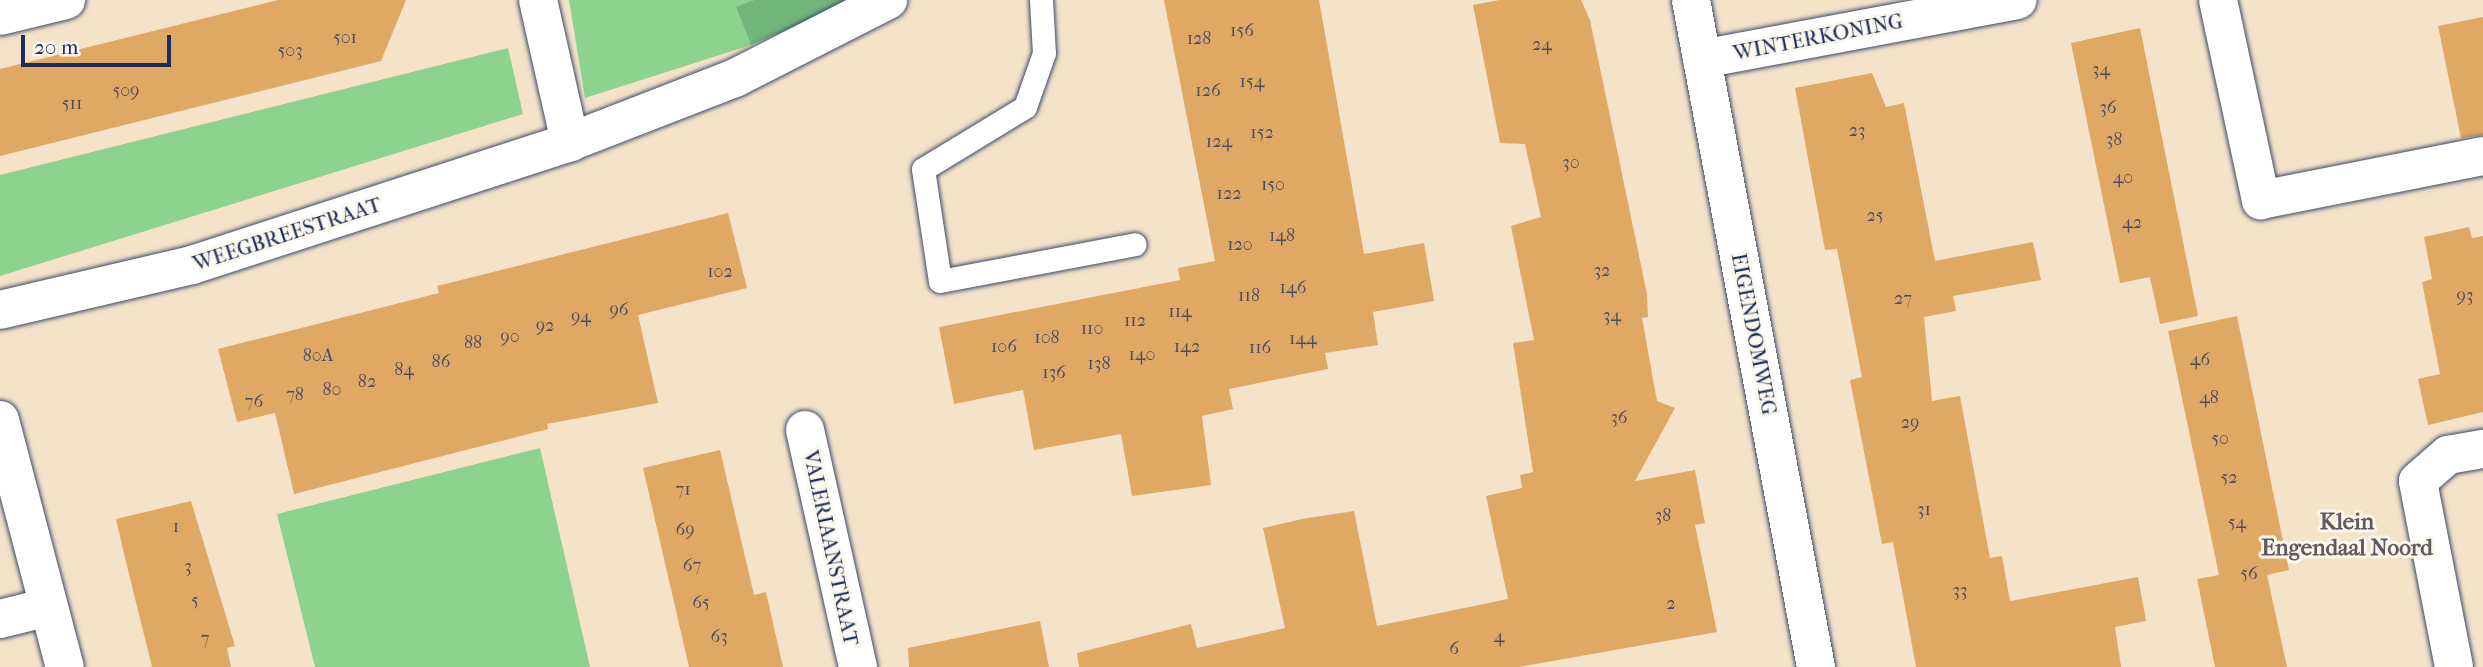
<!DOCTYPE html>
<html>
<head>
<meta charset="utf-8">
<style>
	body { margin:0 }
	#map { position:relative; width:2483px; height:667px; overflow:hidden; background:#f4e3c9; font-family:"IM FELL French Canon",serif }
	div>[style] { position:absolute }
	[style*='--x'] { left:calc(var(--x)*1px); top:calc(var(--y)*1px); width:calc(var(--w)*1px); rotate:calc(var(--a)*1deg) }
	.green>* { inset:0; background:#8dd38d }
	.forest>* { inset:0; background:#72b578 }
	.building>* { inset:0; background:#dfa865 }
	.roads { filter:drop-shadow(0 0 2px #3c4a6e) drop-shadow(0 0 2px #3c4a6e) }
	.service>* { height:23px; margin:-11.5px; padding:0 11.5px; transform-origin:11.5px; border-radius:11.5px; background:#fff }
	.minor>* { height:38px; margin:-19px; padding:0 19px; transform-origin:19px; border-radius:19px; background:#fff }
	span { translate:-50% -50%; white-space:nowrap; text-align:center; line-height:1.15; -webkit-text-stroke:6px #fbf7ec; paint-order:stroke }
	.number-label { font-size:18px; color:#4c4d60 }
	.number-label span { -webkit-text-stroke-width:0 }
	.street-label { font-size:21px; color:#1b2f5e }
	.neighbourhood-label { font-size:23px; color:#605960; font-weight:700 }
	.scale { position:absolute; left:21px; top:35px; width:150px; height:32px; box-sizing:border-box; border:4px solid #1b2f5e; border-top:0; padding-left:9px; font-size:21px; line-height:24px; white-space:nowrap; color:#1b2f5e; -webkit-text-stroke:5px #fbf7ec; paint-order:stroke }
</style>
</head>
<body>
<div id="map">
	<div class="green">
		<div style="clip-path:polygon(569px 0,754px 0,737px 8px,751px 45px,585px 98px)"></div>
		<div style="clip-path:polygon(508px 48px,523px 114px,0 276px,0 175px)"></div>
		<div style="clip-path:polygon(540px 448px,590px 667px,315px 667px,277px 514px)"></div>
	</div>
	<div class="forest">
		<div style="clip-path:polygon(754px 0,854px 0,751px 45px,736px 7px)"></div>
	</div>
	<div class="building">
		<div style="clip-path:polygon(278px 0,406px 0,381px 61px,0 156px,0 69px)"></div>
		<div style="clip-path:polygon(1164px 0,1319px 0,1364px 254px,1424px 243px,1434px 301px,1373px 312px,1378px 345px,1325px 353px,1328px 369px,1229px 389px,1233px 409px,1202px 416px,1211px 485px,1132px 496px,1121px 434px,1034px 450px,1023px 390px,954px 404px,939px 327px,1180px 280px,1178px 268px,1215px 261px)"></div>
		<div style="clip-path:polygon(1499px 0,1581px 0,1590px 20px,1647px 294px,1648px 317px,1642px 318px,1657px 401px,1675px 408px,1635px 481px,1695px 470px,1705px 523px,1695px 525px,1717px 632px,1519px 667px,1079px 667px,1077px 653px,1191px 624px,1197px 648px,1285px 628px,1263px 528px,1302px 519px,1354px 511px,1377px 626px,1508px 599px,1486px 496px,1522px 488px,1520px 475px,1533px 472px,1513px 343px,1534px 340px,1511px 226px,1541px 217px,1525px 144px,1500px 143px,1473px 5px)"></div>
		<div style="clip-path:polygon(2483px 17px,2483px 135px,2461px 138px,2438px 26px)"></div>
		<div style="clip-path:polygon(2140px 28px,2198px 316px,2160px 324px,2150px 277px,2120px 283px,2071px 43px)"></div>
		<div style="clip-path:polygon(1872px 73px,1886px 107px,1904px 103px,1935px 261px,2033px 242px,2041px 280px,1953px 296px,1956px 311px,1924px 317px,1932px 401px,1960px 396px,1990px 558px,2002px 556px,2010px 601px,2138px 577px,2146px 621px,2115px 627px,2121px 667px,1916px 667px,1893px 542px,1882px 544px,1850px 380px,1862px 377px,1837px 249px,1825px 250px,1795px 88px)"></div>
		<div style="clip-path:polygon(728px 213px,747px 288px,638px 315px,658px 403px,547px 424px,548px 429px,294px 494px,275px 413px,237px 422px,218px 349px,439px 293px,437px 286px)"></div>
		<div style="clip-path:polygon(2469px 227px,2472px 238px,2483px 236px,2483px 412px,2428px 425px,2418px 379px,2440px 374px,2422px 282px,2432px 279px,2424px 237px)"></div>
		<div style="clip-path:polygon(2237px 316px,2289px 570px,2267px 575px,2287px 667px,2215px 667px,2197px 579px,2219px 575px,2168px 331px)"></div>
		<div style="clip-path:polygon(720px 450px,754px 595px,766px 592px,783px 667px,689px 667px,643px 468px)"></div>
		<div style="clip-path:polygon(191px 501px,235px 646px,227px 648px,231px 667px,152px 667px,125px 558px,116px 519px)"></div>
		<div style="clip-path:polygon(1040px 621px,1049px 667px,909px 667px,908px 648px)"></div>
	</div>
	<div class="roads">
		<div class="service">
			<div style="--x:1041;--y:0;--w:53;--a:86.8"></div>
			<div style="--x:1044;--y:53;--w:57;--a:109.4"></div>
			<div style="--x:1025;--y:107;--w:119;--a:148.7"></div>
			<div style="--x:923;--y:169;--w:113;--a:81.4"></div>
			<div style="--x:940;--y:281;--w:198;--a:-10.7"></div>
		</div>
		<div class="minor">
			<div style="--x:538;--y:0;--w:146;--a:77.3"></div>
			<div style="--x:1691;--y:0;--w:679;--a:79.39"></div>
			<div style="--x:2218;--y:0;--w:205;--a:77.9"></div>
			<div style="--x:2261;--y:200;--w:226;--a:-11.2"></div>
			<div style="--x:0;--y:16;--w:68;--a:-13.6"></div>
			<div style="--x:1702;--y:59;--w:321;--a:-10.6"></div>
			<div style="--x:0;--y:310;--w:197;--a:-13.2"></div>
			<div style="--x:192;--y:265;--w:398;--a:-18"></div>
			<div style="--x:570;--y:142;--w:177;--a:-21.2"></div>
			<div style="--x:735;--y:78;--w:172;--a:-27"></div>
			<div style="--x:0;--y:420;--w:255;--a:75.3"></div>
			<div style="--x:805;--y:430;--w:243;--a:77.4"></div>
			<div style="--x:0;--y:619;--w:50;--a:-13.8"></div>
			<div style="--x:2454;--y:667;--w:189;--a:-101"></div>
			<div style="--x:2418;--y:481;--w:40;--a:-41"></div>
			<div style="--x:2448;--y:455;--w:36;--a:-10"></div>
		</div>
	</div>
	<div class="number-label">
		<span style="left:1242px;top:31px">156</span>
		<span style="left:345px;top:38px">501</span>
		<span style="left:1199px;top:39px">128</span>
		<span style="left:1542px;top:45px">24</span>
		<span style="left:290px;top:51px">503</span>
		<span style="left:2101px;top:70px">34</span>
		<span style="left:1252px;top:82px">154</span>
		<span style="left:126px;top:91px">509</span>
		<span style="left:1208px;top:91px">126</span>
		<span style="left:72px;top:104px">511</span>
		<span style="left:2108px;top:108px">36</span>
		<span style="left:1857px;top:131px">23</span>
		<span style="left:1262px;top:133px">152</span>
		<span style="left:2114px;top:140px">38</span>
		<span style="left:1219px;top:142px">124</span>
		<span style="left:1571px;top:163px">30</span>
		<span style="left:2123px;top:178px">40</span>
		<span style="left:1273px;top:185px">150</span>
		<span style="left:1229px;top:194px">122</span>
		<span style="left:1875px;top:216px">25</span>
		<span style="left:2132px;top:223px">42</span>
		<span style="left:1282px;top:236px">148</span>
		<span style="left:1240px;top:245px">120</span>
		<span style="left:1602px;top:271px">32</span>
		<span style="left:720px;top:272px">102</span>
		<span style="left:1293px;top:288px">146</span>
		<span style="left:1249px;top:296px">118</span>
		<span style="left:2465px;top:296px">93</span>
		<span style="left:1903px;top:299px">27</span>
		<span style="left:619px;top:310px">96</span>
		<span style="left:1180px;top:312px">114</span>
		<span style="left:1612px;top:316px">34</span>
		<span style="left:581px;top:317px">94</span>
		<span style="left:1135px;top:321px">112</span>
		<span style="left:545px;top:326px">92</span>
		<span style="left:1092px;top:329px">110</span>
		<span style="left:510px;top:337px">90</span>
		<span style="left:1047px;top:338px">108</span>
		<span style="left:1303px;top:339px">144</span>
		<span style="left:473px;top:343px">88</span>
		<span style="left:1004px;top:347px">106</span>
		<span style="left:1187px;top:347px">142</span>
		<span style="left:1260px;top:348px">116</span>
		<span style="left:1142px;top:355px">140</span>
		<span style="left:318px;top:356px">80A</span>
		<span style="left:2200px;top:360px">46</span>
		<span style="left:441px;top:362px">86</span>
		<span style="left:1099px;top:364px">138</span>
		<span style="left:404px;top:370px">84</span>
		<span style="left:1054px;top:373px">136</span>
		<span style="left:367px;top:382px">82</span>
		<span style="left:332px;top:390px">80</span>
		<span style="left:295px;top:395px">78</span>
		<span style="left:2209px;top:398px">48</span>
		<span style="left:254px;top:402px">76</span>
		<span style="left:1619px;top:418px">36</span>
		<span style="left:1910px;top:423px">29</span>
		<span style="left:2220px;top:439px">50</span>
		<span style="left:2229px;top:478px">52</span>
		<span style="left:683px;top:490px">71</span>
		<span style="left:1924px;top:510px">31</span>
		<span style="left:1663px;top:516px">38</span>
		<span style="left:2237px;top:523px">54</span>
		<span style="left:176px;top:527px">1</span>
		<span style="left:685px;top:530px">69</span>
		<span style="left:692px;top:566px">67</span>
		<span style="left:188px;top:567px">3</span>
		<span style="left:2249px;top:574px">56</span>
		<span style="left:1960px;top:591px">33</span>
		<span style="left:195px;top:601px">5</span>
		<span style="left:701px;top:603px">65</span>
		<span style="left:1671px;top:604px">2</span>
		<span style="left:719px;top:637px">63</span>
		<span style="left:1499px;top:637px">4</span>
		<span style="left:205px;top:639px">7</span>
		<span style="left:1454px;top:649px">6</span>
	</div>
	<div class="street-label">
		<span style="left:1818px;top:37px;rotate:-11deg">WINTERKONING</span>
		<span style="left:287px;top:234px;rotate:-18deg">WEEGBREESTRAAT</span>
		<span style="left:1754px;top:334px;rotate:79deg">EIGENDOMWEG</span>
		<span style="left:831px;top:548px;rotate:78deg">VALERIAANSTRAAT</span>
	</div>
	<div class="neighbourhood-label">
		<span style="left:2347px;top:535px">Klein<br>Engendaal Noord</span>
	</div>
	<div class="scale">20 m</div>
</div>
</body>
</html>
